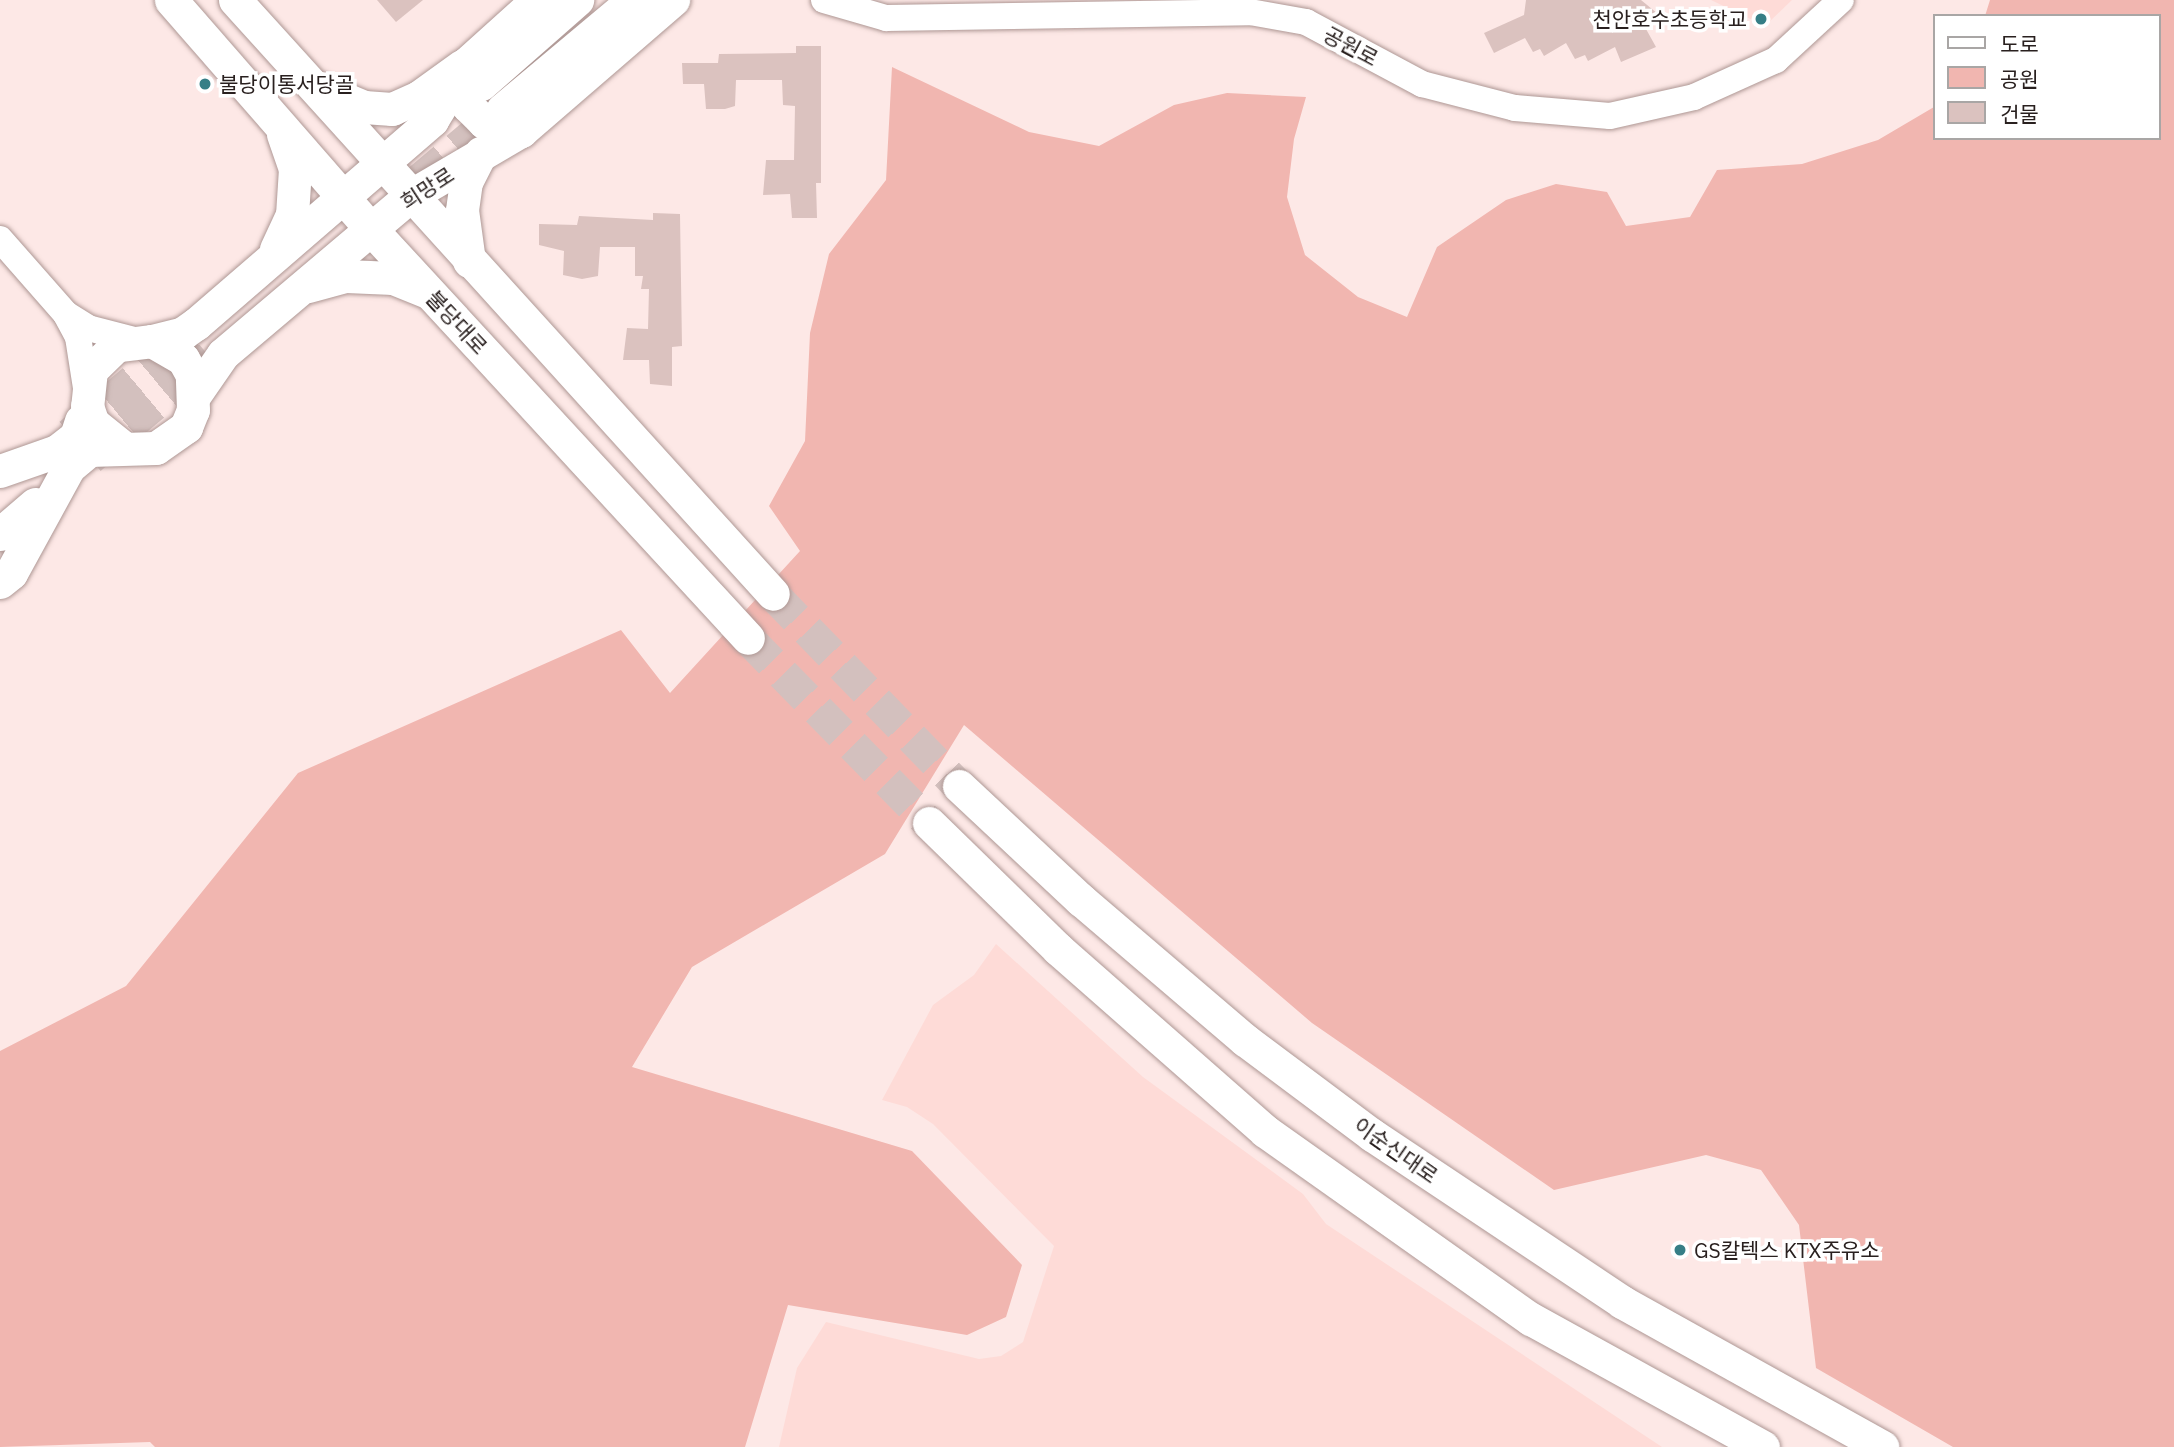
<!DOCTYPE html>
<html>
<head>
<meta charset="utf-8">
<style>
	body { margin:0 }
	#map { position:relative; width:2174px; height:1447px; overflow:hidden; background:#fde8e6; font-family:"IBM Plex Sans","Noto Sans KR",sans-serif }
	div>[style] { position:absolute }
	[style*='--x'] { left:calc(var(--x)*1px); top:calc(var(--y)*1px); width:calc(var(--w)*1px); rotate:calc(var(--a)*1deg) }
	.built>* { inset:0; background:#fedbd7 }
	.green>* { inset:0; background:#f1b6b0 }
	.building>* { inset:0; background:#dbc2bf }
	.major-tunnel>* { height:33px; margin-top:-16.5px; transform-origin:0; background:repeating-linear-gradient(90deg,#d3c0be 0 33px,transparent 0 50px) }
	.roads { filter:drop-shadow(0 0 2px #ae9794) drop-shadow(0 0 2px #ae9794) }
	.minor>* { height:26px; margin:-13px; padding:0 13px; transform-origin:13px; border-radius:13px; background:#fff }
	.major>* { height:33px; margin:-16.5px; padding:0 16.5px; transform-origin:16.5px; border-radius:16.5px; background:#fff }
	.dots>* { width:19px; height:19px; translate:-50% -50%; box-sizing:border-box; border:4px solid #fff; border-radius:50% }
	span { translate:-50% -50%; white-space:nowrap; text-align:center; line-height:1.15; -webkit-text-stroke:7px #fff; paint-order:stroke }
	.poi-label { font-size:21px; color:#29201f }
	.right { translate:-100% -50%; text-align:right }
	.left { translate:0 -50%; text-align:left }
	.street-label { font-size:21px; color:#29201f }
	.legend { position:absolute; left:1933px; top:14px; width:228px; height:126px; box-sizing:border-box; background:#fff; border:2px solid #a9a6a5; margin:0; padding:9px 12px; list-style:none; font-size:21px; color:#29201f }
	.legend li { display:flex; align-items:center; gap:14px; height:35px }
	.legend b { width:35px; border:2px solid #a9a6a5 }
</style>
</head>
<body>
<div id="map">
	<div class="built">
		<div style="clip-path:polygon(1711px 0,1792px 0,1765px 26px)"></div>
		<div style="clip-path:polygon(996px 944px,1143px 1077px,1303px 1194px,1326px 1224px,1662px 1447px,779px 1447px,797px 1368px,826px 1322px,979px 1359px,1001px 1356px,1023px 1342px,1054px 1246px,933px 1124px,907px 1107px,882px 1100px,933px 1005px,974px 975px)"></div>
	</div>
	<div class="green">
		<div style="clip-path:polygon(1990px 0,2174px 0,2174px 1447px,1953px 1447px,1816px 1368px,1799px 1225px,1761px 1170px,1706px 1155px,1554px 1190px,1312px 1023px,964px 725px,885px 854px,692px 967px,632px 1067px,912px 1151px,1022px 1265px,1006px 1317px,967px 1335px,788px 1305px,745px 1447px,155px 1447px,150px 1442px,0 1447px,0 1051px,126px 986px,298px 773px,621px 630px,670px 693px,800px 551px,769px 506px,805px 441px,810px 333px,829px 254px,886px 180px,892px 67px,1029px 132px,1099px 146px,1174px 105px,1227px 93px,1306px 97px,1294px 139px,1287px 197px,1305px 255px,1358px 297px,1407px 317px,1437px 247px,1506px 200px,1556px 184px,1607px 192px,1626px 226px,1690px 217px,1717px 170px,1802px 164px,1878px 140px,1934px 107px,1934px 138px,2158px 138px,2158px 16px,1985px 16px)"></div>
	</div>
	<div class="building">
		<div style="clip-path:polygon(377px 0,423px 0,396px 22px)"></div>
		<div style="clip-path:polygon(1526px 0,1641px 0,1658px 14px,1646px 29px,1656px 47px,1621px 62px,1615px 47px,1588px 61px,1585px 55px,1575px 59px,1566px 43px,1544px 56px,1540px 49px,1533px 52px,1525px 38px,1494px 53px,1484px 33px,1524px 15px)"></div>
		<div style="clip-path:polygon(796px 46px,821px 46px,821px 183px,816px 183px,817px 218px,792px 218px,790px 194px,763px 195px,766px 160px,794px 160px,795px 106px,783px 105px,782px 80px,736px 80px,735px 106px,725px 109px,706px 109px,704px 84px,683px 84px,682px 63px,718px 63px,719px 54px,796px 53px)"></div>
		<div style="clip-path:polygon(653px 213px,680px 214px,682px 346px,672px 347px,672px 386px,650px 384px,649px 360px,623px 360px,627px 328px,648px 329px,649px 289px,641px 289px,643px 276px,635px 276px,635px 247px,600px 247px,598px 276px,582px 279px,563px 275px,564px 251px,539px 245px,539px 224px,577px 225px,579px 216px,653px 220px)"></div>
	</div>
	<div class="major-tunnel">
		<div style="--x:419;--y:180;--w:109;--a:-40.1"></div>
		<div style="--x:70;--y:434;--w:156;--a:-40.3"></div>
		<div style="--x:90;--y:458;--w:157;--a:-40.1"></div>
		<div style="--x:773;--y:594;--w:267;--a:45.9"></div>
		<div style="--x:748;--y:638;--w:259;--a:45.6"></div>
	</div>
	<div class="roads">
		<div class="minor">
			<div style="--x:824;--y:0;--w:65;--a:16.2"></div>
			<div style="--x:886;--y:18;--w:364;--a:-0.9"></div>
			<div style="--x:1250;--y:12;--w:57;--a:10.1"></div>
			<div style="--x:1306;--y:22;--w:132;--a:28.1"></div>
			<div style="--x:1422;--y:84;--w:96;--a:14.5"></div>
			<div style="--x:1515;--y:108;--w:95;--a:4.8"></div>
			<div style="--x:1610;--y:116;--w:86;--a:-12.7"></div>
			<div style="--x:1694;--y:97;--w:90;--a:-24.3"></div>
			<div style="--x:1776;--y:60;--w:88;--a:-42.7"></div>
			<div style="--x:0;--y:239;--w:100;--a:48.7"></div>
			<div style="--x:86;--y:388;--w:52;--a:-98.9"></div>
			<div style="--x:78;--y:337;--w:26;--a:-118"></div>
			<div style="--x:66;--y:314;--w:26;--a:32"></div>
			<div style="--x:88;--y:328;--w:48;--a:14.6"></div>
		</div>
		<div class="major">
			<div style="--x:171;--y:0;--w:304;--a:48.9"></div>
			<div style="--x:371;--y:229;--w:556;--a:47.33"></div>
			<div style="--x:235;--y:0;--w:801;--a:47.83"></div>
			<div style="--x:459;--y:77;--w:30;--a:73"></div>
			<div style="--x:468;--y:106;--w:23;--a:45"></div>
			<div style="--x:484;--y:122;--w:38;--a:14"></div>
			<div style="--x:481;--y:84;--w:128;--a:-41.2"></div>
			<div style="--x:316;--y:87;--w:52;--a:22.6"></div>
			<div style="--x:364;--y:107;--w:28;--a:4"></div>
			<div style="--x:392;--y:109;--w:30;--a:-24"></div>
			<div style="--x:419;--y:97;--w:53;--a:-35.8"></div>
			<div style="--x:502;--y:110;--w:171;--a:-40"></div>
			<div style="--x:276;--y:249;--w:38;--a:-65"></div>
			<div style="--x:292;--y:215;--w:46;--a:-86.3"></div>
			<div style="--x:295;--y:169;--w:37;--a:-109"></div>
			<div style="--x:469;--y:261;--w:51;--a:-97.8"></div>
			<div style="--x:462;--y:210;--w:28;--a:-82"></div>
			<div style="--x:466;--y:182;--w:33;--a:-63"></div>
			<div style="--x:308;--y:286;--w:39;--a:-15"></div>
			<div style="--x:346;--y:276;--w:47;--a:2.4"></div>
			<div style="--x:393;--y:278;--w:38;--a:22"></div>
			<div style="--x:152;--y:341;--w:32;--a:-14"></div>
			<div style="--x:183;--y:333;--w:16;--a:-35"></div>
			<div style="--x:196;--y:324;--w:312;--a:-40.8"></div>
			<div style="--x:432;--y:120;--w:66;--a:-58.7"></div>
			<div style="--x:466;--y:64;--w:96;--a:-42"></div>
			<div style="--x:196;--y:393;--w:47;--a:-55.3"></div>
			<div style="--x:223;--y:354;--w:245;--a:-40.2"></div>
			<div style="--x:410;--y:196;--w:129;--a:-30.4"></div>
			<div style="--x:521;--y:131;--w:201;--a:-40.8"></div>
			<div style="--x:0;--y:471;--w:60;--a:-19.3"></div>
			<div style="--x:57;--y:451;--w:24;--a:-38"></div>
			<div style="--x:76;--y:436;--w:16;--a:-72"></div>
			<div style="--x:0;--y:534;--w:46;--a:-40.6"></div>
			<div style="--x:0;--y:582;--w:14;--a:-39"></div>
			<div style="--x:11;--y:573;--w:121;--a:-61.3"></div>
			<div style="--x:69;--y:467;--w:26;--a:-40"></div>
			<div style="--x:89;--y:450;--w:67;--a:-1.7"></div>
			<div style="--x:156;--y:448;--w:37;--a:-35"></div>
			<div style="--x:186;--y:427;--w:18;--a:-68"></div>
			<div style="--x:193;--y:410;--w:35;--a:-92"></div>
			<div style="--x:192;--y:375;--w:18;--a:-119"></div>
			<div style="--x:183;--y:359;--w:36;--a:-150"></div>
			<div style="--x:152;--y:341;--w:35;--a:173"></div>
			<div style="--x:117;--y:345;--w:36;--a:136"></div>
			<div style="--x:91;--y:370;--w:36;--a:96"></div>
			<div style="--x:87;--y:406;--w:18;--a:71"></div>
			<div style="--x:93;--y:423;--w:36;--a:39"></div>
			<div style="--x:959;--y:786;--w:167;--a:43.1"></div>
			<div style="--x:1081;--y:900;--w:216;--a:40.5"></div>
			<div style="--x:1245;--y:1040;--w:159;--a:36.8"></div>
			<div style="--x:1372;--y:1135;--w:301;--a:33.7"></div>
			<div style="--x:1622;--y:1302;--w:298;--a:29.1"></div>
			<div style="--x:929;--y:823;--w:180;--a:44.3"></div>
			<div style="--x:1058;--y:949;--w:276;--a:41.3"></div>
			<div style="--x:1265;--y:1131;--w:326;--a:35.3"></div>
			<div style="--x:1531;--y:1319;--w:265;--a:28.9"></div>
		</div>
	</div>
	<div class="dots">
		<div style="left:1761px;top:19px;background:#367e86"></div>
		<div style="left:205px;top:84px;background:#367e86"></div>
		<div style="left:1680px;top:1250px;background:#367e86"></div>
	</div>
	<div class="poi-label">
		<span class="right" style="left:1747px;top:19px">천안호수초등학교</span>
		<span class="left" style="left:219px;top:84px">불당이통서당골</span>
		<span class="left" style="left:1694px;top:1250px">GS칼텍스 KTX주유소</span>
	</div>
	<div class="street-label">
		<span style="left:1351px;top:46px;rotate:28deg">공원로</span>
		<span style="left:427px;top:188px;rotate:-33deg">희망로</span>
		<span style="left:457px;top:322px;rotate:47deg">불당대로</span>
		<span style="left:1396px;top:1150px;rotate:35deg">이순신대로</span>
	</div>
	<ul class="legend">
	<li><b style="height:9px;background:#fff"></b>도로</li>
	<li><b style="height:19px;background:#f1b6b0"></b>공원</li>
	<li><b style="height:19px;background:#dbc2bf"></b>건물</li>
	</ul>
</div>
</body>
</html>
